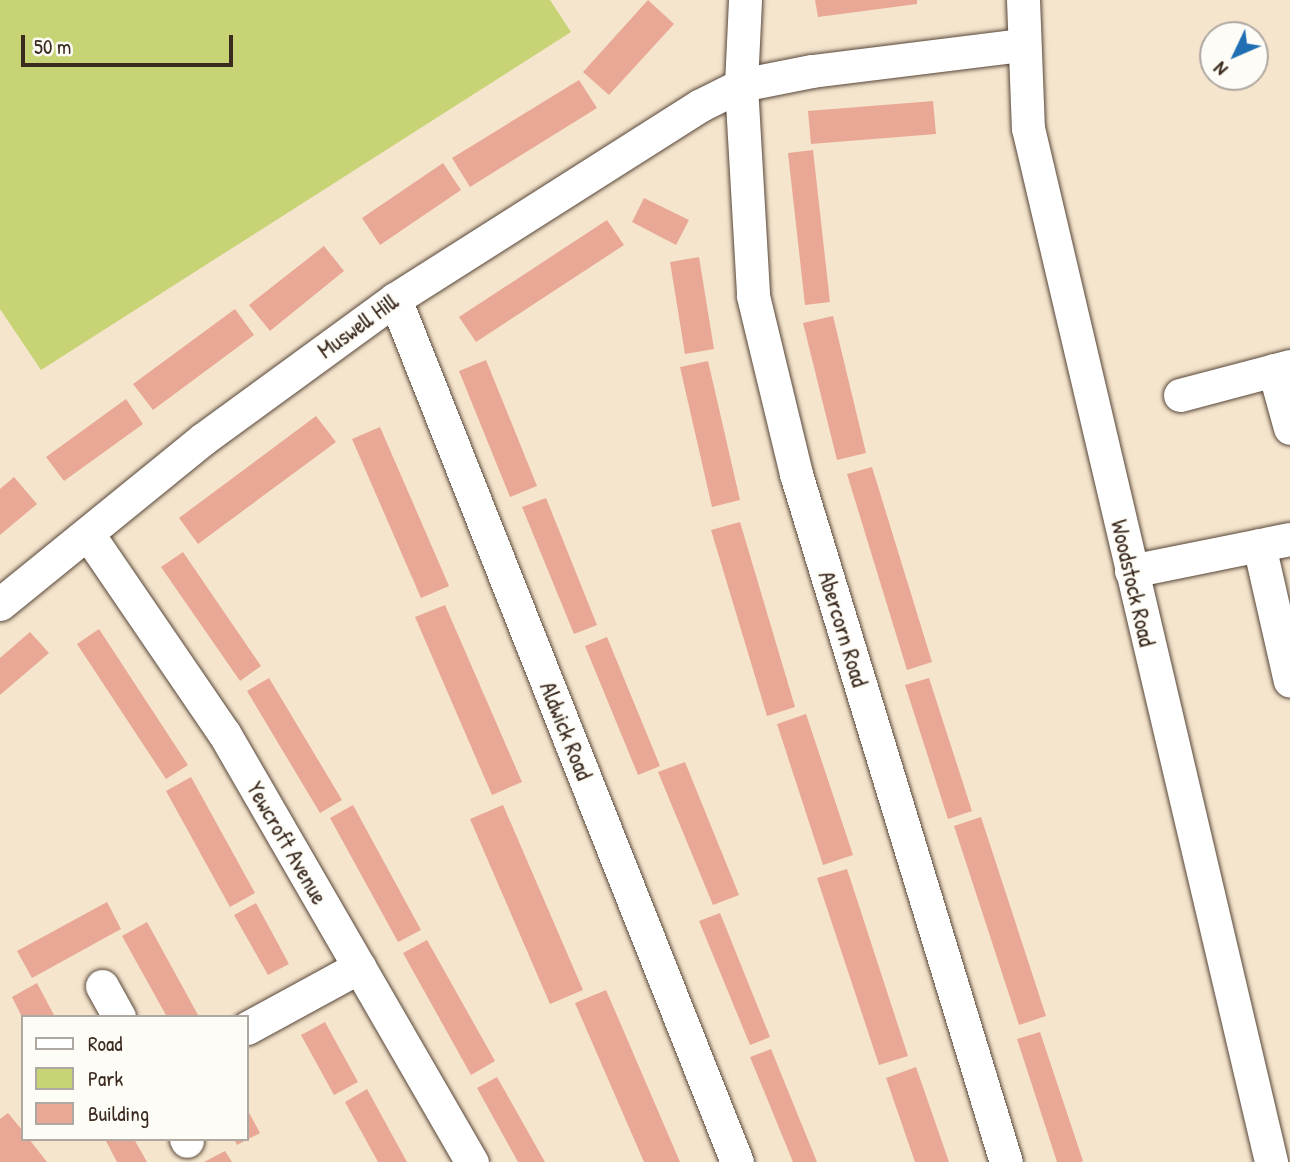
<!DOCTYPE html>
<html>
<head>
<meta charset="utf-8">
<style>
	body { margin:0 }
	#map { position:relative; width:1290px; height:1162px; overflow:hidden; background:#f5e5cd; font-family:"Patrick Hand",sans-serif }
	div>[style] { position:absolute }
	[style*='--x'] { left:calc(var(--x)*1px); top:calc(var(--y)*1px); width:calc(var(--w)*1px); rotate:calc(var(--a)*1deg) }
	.green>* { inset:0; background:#c7d375 }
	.building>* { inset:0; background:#e9a895 }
	.roads { filter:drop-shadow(0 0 2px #574638) drop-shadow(0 0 2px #574638) }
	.minor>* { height:33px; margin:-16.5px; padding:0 16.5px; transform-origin:16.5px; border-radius:16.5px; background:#fff }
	span { translate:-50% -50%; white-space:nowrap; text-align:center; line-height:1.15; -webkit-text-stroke:5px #fdfcf7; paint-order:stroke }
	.street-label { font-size:23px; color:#3b2a1e }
	.legend { position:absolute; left:21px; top:1015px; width:228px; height:126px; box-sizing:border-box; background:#fdfcf7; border:2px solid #afa8a0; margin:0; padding:9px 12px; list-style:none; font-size:21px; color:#3b2a1e }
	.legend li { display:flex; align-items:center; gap:14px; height:35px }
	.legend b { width:35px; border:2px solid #afa8a0 }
	.north { position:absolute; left:1199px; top:21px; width:70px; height:70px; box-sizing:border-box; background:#fdfcf7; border:2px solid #afa8a0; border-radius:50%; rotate:226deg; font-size:19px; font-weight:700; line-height:28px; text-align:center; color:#3b2a1e }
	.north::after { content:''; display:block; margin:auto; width:24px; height:32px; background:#1f6fb2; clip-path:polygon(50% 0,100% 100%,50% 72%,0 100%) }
	.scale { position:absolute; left:21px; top:35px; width:212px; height:32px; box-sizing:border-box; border:4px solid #3b2a1e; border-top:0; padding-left:9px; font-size:21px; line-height:24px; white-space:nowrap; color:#3b2a1e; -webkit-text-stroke:5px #fdfcf7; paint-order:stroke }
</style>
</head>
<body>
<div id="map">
	<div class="green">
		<div style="clip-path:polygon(0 0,550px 0,571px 32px,41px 370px,0 309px)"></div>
	</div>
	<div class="building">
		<div style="clip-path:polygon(648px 0,674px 24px,609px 95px,583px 72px)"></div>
		<div style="clip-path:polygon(815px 0,917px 0,917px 4px,818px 17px)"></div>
		<div style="clip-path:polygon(579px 80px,597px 108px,470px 187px,452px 158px)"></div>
		<div style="clip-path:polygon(933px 101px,936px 134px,811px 144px,808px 111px)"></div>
		<div style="clip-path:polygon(813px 150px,830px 302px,805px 305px,788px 153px)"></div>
		<div style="clip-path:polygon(443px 163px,461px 190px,380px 245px,362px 218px)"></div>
		<div style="clip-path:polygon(644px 198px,689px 220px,676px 245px,632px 222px)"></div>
		<div style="clip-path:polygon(607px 220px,624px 245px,476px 342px,459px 317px)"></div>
		<div style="clip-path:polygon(324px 246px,344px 271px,270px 331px,249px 305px)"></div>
		<div style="clip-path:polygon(699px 257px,714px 349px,685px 354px,670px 262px)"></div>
		<div style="clip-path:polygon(235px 309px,254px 335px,153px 410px,133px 384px)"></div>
		<div style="clip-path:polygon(833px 316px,866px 453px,837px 460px,803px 323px)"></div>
		<div style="clip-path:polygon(486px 360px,537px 486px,510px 497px,459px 371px)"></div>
		<div style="clip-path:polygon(708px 361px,740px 500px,712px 507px,680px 367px)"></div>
		<div style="clip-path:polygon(126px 399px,143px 424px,64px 481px,46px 457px)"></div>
		<div style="clip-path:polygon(316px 416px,336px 442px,198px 544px,179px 518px)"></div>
		<div style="clip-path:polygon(380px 427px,449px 586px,421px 598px,352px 439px)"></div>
		<div style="clip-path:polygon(872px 467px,932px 662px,907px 670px,847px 474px)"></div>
		<div style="clip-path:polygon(14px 477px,37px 504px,0 535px,0 489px)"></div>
		<div style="clip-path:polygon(546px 498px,597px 625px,574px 634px,522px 507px)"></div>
		<div style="clip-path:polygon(740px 522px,795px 707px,767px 716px,711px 530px)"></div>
		<div style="clip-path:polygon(183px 552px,261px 666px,240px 681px,161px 567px)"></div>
		<div style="clip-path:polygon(445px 605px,522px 782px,492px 795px,415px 617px)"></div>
		<div style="clip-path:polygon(99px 629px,188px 765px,166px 779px,77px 644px)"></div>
		<div style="clip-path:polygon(30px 632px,49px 653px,0 695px,0 658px)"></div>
		<div style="clip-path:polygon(607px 637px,660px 766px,638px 775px,585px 646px)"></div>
		<div style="clip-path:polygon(269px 678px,342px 800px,320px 813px,247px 691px)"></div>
		<div style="clip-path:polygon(929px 678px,972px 811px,948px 819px,905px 685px)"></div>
		<div style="clip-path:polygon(806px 714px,853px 855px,823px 865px,777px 724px)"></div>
		<div style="clip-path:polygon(685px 762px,739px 895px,713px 905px,658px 772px)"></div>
		<div style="clip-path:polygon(191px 777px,255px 893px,230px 907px,166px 791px)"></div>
		<div style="clip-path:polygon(353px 805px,421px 930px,398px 942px,330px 818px)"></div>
		<div style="clip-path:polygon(503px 805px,583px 990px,550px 1004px,470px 819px)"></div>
		<div style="clip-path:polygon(981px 817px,1046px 1016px,1019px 1025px,954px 826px)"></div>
		<div style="clip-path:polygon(847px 869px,908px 1056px,879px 1065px,817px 878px)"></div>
		<div style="clip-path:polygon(107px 902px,121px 929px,32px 978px,17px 951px)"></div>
		<div style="clip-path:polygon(256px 903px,289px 964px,268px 975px,234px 915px)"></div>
		<div style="clip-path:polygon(720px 913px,770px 1037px,750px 1045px,699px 921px)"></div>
		<div style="clip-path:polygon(147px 922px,198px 1015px,194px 1017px,167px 1017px,122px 936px)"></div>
		<div style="clip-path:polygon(427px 940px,495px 1061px,471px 1075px,403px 953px)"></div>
		<div style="clip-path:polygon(37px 983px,55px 1017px,22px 1017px,12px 997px)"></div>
		<div style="clip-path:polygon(606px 990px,680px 1162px,644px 1162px,575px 1003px)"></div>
		<div style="clip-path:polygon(325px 1022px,358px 1082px,334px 1095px,301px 1035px)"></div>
		<div style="clip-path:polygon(1040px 1032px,1083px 1161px,1081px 1162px,1057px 1162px,1017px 1039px)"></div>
		<div style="clip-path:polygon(771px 1049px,817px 1162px,793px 1162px,750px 1057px)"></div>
		<div style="clip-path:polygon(916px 1067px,949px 1162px,915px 1162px,886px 1078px)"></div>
		<div style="clip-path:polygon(497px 1077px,545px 1162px,518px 1162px,477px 1088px)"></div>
		<div style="clip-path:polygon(367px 1089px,407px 1162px,378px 1162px,345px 1102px)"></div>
		<div style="clip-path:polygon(247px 1109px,260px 1133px,237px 1145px,234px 1139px,247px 1139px)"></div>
		<div style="clip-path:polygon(8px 1113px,23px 1131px,23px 1139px,29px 1139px,47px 1162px,0 1162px,0 1119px)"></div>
		<div style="clip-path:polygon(105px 1139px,134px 1139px,147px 1162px,117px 1162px)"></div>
		<div style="clip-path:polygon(225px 1151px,232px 1162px,204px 1162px)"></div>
	</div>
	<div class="roads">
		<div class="minor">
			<div style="--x:745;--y:0;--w:85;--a:92.7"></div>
			<div style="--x:741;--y:85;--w:211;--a:86.7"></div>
			<div style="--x:753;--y:296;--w:183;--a:76.4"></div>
			<div style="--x:796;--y:474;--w:719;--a:73.03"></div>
			<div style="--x:1023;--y:0;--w:128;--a:87.8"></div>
			<div style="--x:1028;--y:128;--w:1062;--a:76.77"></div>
			<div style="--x:395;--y:299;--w:928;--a:68.38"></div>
			<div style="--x:1274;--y:370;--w:60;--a:74.6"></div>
			<div style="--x:1180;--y:395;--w:114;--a:-14.8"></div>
			<div style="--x:88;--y:534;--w:241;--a:55.7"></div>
			<div style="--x:224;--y:733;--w:496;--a:60"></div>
			<div style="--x:1259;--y:545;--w:139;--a:77.2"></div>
			<div style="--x:1131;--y:571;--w:162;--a:-11.4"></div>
			<div style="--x:0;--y:604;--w:262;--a:-39.1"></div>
			<div style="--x:203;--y:439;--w:238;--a:-36.1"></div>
			<div style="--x:395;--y:299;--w:360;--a:-32.4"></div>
			<div style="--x:699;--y:106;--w:47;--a:-26.6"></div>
			<div style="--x:741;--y:85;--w:72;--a:-11.2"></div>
			<div style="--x:812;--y:71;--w:212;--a:-7.1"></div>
			<div style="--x:102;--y:986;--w:35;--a:61"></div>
			<div style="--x:247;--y:1028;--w:128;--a:-28.6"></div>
			<div style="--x:186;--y:1139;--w:2;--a:63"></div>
		</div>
	</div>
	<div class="street-label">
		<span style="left:358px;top:326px;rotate:-36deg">Muswell Hill</span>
		<span style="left:1133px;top:583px;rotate:77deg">Woodstock Road</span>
		<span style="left:843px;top:629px;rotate:73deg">Abercorn Road</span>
		<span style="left:566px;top:731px;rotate:68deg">Aldwick Road</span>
		<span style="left:287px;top:843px;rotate:60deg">Yewcroft Avenue</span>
	</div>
	<ul class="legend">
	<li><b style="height:9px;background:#fff"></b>Road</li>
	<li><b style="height:19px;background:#c7d375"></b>Park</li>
	<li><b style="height:19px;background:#e9a895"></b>Building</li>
	</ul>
	<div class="north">N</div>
	<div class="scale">50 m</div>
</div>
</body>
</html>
